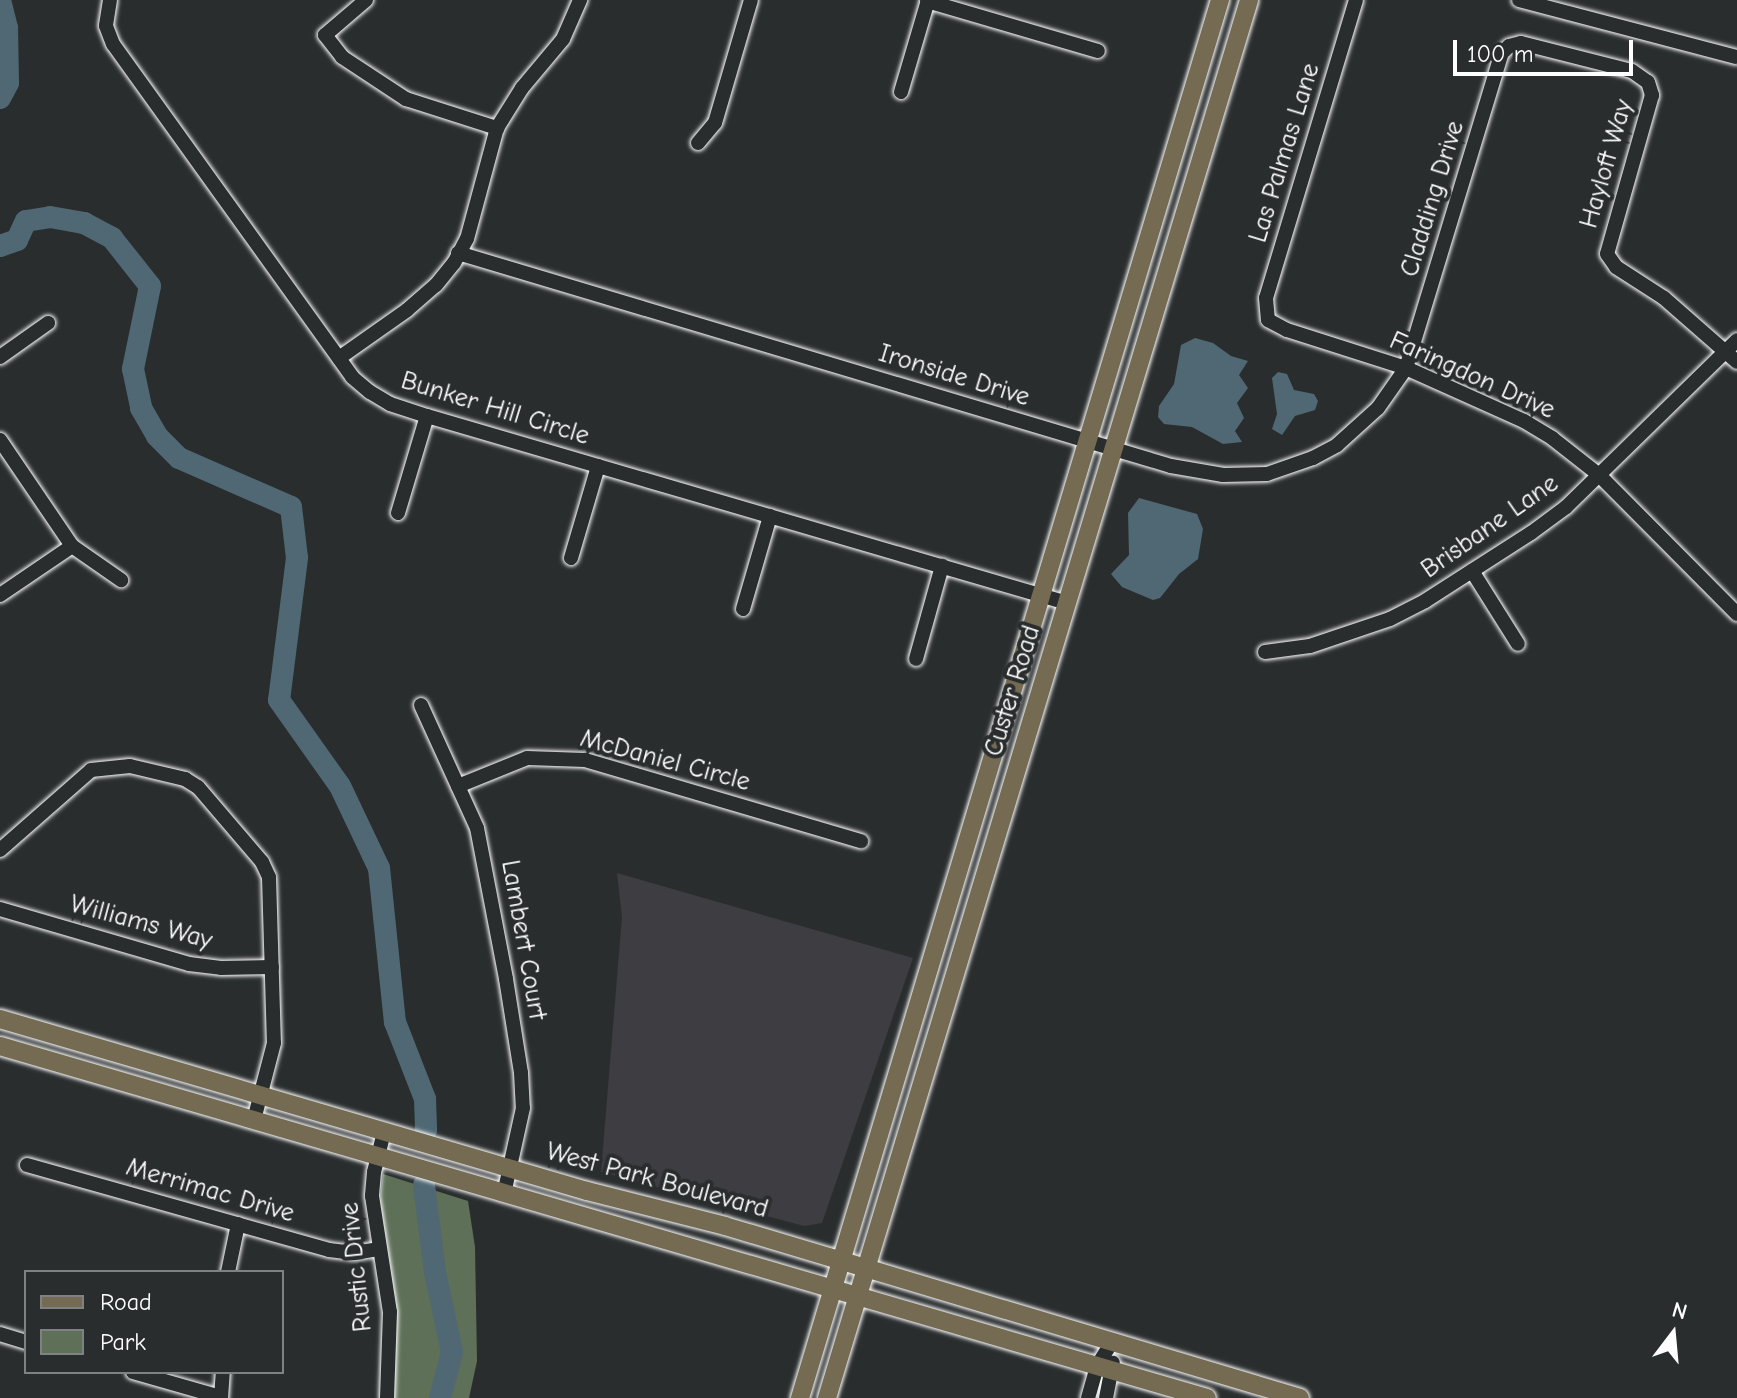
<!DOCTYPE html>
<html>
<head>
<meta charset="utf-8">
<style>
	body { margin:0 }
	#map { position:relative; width:1737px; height:1398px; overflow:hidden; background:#2a2d2e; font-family:"Comic Neue",sans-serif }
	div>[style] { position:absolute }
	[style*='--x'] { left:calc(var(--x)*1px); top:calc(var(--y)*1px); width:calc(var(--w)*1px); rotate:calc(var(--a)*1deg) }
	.built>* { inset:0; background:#3e3d42 }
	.green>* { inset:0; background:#5f7059 }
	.water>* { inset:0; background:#4f6874 }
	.river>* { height:22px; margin:-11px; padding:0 11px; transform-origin:11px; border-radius:11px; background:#4f6874 }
	.roads { filter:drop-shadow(0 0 2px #fff) drop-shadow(0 0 2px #fff) }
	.minor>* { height:14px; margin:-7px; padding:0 7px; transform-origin:7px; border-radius:7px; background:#2a2d2e }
	.major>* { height:18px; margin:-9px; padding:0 9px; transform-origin:9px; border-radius:9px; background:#746b52 }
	span { translate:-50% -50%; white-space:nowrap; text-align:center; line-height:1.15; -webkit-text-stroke:8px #2a2d2e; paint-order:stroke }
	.street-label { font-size:26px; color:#fff }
	.legend { position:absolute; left:24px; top:1270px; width:260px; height:104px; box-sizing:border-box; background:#2a2d2e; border:2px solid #7f8182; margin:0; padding:10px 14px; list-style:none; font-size:24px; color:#fff }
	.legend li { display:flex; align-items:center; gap:16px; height:40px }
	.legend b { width:40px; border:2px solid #7f8182 }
	.north { position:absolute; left:1633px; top:1294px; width:80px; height:80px; -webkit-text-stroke:6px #2a2d2e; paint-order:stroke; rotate:16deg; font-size:22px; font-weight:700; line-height:32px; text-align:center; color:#fff }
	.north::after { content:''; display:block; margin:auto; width:28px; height:36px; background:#fff; clip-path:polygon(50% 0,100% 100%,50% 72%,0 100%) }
	.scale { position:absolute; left:1453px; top:40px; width:180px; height:36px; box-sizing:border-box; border:4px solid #fff; border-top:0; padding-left:10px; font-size:24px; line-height:28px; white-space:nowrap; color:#fff; -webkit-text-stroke:6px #2a2d2e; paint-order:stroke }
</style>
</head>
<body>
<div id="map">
	<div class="built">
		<div style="clip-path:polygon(617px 873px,913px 958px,822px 1223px,804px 1226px,601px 1172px,622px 917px)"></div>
	</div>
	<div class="green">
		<div style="clip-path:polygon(383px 1174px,468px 1201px,475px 1247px,477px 1361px,469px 1398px,393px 1398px,380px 1200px)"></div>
	</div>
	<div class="water">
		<div style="clip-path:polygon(1195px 338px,1213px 343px,1231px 356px,1248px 361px,1239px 375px,1248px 388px,1237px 403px,1244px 418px,1235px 431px,1242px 442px,1223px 444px,1192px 427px,1164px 424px,1158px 417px,1159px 406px,1174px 384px,1181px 345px)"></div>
		<div style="clip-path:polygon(1278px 372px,1287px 374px,1294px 390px,1314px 394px,1318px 401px,1315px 410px,1295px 416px,1282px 435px,1272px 429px,1277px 414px,1272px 378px)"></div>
		<div style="clip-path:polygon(1139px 498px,1197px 514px,1203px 529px,1198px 559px,1179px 574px,1160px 598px,1153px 600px,1122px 587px,1111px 574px,1129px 555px,1128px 513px)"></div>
	</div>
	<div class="river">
		<div style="--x:0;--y:98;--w:17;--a:-62"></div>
		<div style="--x:8;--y:83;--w:55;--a:-91"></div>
		<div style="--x:7;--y:28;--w:29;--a:-104"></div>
		<div style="--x:0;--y:246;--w:18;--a:-19"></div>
		<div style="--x:17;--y:240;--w:21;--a:-65"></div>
		<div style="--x:26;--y:221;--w:24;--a:-9"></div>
		<div style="--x:50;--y:217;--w:35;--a:10"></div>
		<div style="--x:84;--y:223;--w:32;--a:28"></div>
		<div style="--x:112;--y:238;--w:61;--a:51.6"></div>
		<div style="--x:150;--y:286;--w:85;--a:101.6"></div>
		<div style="--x:133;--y:369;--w:40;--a:78"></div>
		<div style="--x:141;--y:408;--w:32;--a:60"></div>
		<div style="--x:157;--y:436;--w:31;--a:45"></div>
		<div style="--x:179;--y:458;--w:122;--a:23.6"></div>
		<div style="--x:291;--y:507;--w:51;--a:83.3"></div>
		<div style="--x:297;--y:558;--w:143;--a:97.2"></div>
		<div style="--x:279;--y:700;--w:105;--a:54.7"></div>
		<div style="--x:340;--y:786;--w:91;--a:64.6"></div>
		<div style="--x:379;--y:868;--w:155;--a:84.1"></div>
		<div style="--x:395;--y:1022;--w:83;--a:68.7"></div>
		<div style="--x:425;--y:1099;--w:31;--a:88"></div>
		<div style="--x:424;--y:1185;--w:88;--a:82.8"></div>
		<div style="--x:435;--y:1272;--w:82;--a:78"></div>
		<div style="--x:452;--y:1352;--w:48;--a:104.6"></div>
	</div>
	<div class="roads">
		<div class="minor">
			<div style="--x:110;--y:0;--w:26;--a:99"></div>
			<div style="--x:106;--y:26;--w:19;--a:69"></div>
			<div style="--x:113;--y:44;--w:410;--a:54.3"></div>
			<div style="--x:352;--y:377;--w:23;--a:40"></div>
			<div style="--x:370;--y:392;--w:23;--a:31"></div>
			<div style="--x:390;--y:404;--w:39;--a:18"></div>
			<div style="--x:427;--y:416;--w:667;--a:16.29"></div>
			<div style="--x:366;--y:0;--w:54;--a:139.5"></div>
			<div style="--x:325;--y:35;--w:28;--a:52"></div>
			<div style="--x:342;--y:57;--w:77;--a:33.3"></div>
			<div style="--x:406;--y:99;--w:96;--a:17.7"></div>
			<div style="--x:1356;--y:0;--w:311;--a:106.8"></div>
			<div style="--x:1266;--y:298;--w:22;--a:85"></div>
			<div style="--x:1268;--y:320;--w:21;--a:28"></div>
			<div style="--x:1287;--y:330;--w:125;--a:17.7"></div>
			<div style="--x:1406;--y:368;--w:129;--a:24.2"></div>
			<div style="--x:1524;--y:421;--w:33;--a:31"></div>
			<div style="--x:1552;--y:438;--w:60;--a:38.2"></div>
			<div style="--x:1599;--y:475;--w:196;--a:45.2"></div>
			<div style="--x:1519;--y:0;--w:225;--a:14.7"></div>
			<div style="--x:927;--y:1;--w:178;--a:16.3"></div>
			<div style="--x:901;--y:92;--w:96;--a:-73.6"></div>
			<div style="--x:698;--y:143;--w:26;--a:-50"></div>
			<div style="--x:715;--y:123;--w:128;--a:-73.7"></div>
			<div style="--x:458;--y:253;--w:744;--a:16.63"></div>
			<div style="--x:1171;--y:466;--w:53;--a:9.8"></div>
			<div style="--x:1223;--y:475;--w:44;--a:-1.3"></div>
			<div style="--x:1267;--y:474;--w:49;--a:-19.2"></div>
			<div style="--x:1313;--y:458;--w:27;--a:-28"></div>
			<div style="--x:1337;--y:445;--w:55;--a:-42.1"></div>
			<div style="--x:1378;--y:408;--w:49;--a:-55"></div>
			<div style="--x:1406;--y:368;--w:329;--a:-73.1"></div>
			<div style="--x:1502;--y:53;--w:10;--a:-45"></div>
			<div style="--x:1509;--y:46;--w:12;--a:-14"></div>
			<div style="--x:1521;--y:43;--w:114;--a:14.2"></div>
			<div style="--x:1632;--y:71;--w:19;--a:35"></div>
			<div style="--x:1648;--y:82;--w:14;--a:73"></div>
			<div style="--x:1652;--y:95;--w:165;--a:105.8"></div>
			<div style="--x:1607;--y:254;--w:16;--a:55"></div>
			<div style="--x:1616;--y:267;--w:57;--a:32.9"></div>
			<div style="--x:1664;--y:298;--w:97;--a:41.2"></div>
			<div style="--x:0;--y:357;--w:59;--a:-35.3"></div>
			<div style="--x:339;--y:358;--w:83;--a:-35.2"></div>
			<div style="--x:407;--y:310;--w:38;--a:-41"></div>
			<div style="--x:436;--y:285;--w:28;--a:-51"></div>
			<div style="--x:454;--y:263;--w:27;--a:-62"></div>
			<div style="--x:467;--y:239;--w:115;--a:-74.9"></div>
			<div style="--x:497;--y:128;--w:47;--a:-58"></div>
			<div style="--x:522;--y:88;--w:64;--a:-50.1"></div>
			<div style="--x:563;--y:39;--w:43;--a:-66.4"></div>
			<div style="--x:0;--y:440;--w:128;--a:55.8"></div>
			<div style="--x:72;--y:546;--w:60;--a:34.8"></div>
			<div style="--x:398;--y:513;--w:101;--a:-73.4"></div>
			<div style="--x:571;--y:558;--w:96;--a:-73.6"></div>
			<div style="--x:1472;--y:571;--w:86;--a:57.8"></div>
			<div style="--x:0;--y:595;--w:87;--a:-34.2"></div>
			<div style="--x:743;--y:609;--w:97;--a:-73.8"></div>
			<div style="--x:1265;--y:652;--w:45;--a:-7.6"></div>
			<div style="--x:1310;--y:646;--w:84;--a:-18.6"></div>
			<div style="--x:1390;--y:619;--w:39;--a:-27"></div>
			<div style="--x:1425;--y:601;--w:126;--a:-32.7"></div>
			<div style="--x:1531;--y:533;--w:44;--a:-36.6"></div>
			<div style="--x:1566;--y:507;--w:239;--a:-44.3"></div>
			<div style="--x:916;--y:659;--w:97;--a:-74.4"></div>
			<div style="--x:421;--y:705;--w:135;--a:65.5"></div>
			<div style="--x:477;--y:828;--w:154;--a:79.1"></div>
			<div style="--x:506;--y:979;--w:95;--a:80.9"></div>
			<div style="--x:521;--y:1073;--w:35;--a:87"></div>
			<div style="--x:523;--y:1108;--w:88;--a:102.5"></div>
			<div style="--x:458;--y:786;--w:74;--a:-22.1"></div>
			<div style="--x:527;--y:758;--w:58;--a:2"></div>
			<div style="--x:585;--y:760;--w:288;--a:16.4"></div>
			<div style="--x:0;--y:850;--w:121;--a:-41.3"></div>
			<div style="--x:91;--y:770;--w:39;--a:-6"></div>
			<div style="--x:130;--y:766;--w:57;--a:13.3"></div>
			<div style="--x:185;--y:779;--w:15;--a:32"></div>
			<div style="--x:198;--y:787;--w:99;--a:49.5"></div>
			<div style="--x:262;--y:862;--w:17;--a:65"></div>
			<div style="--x:269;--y:877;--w:166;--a:88.3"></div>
			<div style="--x:274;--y:1043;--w:80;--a:104.6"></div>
			<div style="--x:0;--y:909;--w:197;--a:16.2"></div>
			<div style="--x:189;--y:964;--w:32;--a:7"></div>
			<div style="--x:221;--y:968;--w:51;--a:-1.1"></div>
			<div style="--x:384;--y:1132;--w:41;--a:104"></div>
			<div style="--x:374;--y:1172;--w:24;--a:95"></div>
			<div style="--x:372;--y:1196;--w:117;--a:81.2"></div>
			<div style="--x:390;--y:1312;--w:86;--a:92"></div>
			<div style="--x:27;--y:1165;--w:314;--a:15.7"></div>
			<div style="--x:329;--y:1250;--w:25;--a:7"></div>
			<div style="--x:354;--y:1253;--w:26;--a:-9"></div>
			<div style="--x:228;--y:1272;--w:49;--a:-78.2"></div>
			<div style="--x:0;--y:1334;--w:27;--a:17"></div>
			<div style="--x:133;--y:1372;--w:91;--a:15.9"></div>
			<div style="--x:221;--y:1398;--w:26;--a:-86"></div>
			<div style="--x:1088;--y:1398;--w:33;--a:-74"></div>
			<div style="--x:1097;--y:1366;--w:26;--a:-58"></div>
			<div style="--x:1106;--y:1398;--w:36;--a:-79"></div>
		</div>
		<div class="major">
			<div style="--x:0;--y:1019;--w:612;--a:16.33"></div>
			<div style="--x:587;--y:1191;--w:142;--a:14.2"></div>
			<div style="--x:725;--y:1226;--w:600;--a:16.65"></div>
			<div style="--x:0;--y:1046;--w:1257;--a:16.26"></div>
			<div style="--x:800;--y:1398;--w:1460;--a:-73.28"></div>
			<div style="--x:827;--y:1398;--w:1460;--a:-73.2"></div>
		</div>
	</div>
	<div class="street-label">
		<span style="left:1285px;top:153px;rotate:-73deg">Las Palmas Lane</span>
		<span style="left:1607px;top:164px;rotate:-74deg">Hayloft Way</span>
		<span style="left:1433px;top:199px;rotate:-73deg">Cladding Drive</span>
		<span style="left:954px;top:376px;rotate:17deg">Ironside Drive</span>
		<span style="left:1472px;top:376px;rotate:24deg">Faringdon Drive</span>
		<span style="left:495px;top:409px;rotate:17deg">Bunker Hill Circle</span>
		<span style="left:1490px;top:527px;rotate:-35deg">Brisbane Lane</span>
		<span style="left:1013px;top:691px;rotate:-73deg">Custer Road</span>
		<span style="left:665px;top:761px;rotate:15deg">McDaniel Circle</span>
		<span style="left:141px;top:923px;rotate:15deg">Williams Way</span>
		<span style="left:523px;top:940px;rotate:80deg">Lambert Court</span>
		<span style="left:657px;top:1181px;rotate:15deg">West Park Boulevard</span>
		<span style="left:210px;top:1191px;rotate:16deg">Merrimac Drive</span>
		<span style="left:357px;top:1267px;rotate:-96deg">Rustic Drive</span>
	</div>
	<ul class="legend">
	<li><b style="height:10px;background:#746b52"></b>Road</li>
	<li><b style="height:22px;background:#5f7059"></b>Park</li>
	</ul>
	<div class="north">N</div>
	<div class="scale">100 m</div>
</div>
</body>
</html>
